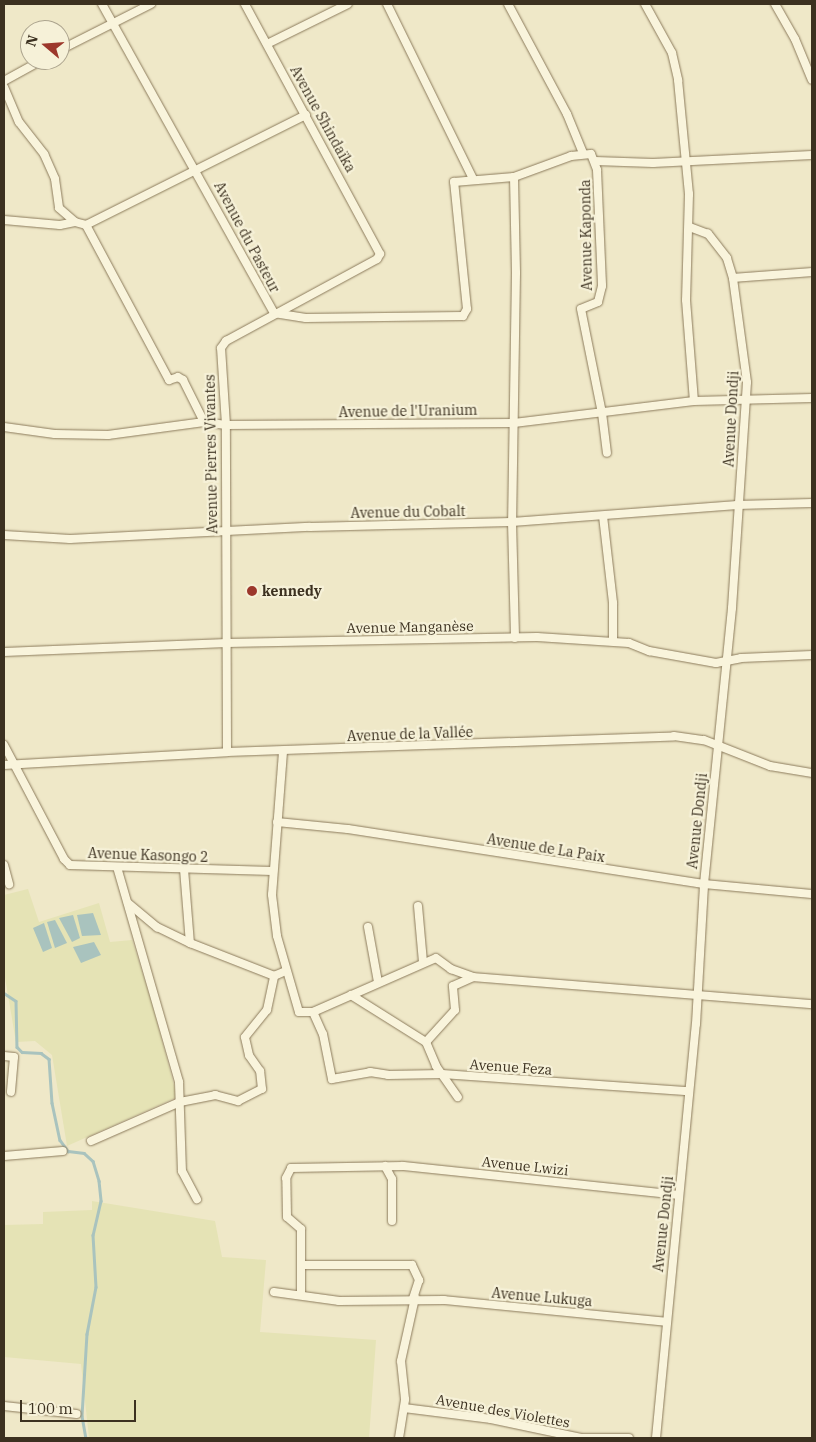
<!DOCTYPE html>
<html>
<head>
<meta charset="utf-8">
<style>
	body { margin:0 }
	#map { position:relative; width:816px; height:1442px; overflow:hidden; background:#efe8c8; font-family:"IBM Plex Serif",serif }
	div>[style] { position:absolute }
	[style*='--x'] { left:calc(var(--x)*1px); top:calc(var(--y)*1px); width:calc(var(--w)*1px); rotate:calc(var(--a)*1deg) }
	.farmland>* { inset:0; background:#e5e3b5 }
	.water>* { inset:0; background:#a9c3be }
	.stream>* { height:2.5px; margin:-1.25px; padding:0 1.25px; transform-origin:1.25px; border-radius:1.25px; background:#a9c3be }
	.roads { filter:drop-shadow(0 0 1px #8c7b5c) drop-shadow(0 0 1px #8c7b5c) }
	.minor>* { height:8px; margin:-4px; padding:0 4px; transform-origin:4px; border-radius:4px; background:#f9f4dc }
	.dots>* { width:14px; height:14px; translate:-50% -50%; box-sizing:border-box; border:2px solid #f6f1d8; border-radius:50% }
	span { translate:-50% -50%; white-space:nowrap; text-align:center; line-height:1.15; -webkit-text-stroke:4.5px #f6f1d8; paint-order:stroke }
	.street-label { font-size:14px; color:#3c3120 }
	.poi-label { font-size:14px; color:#3c3120; font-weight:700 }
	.left { translate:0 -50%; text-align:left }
	.frame { position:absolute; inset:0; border:5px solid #3c3120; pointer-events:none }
	.north { position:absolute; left:20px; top:20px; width:50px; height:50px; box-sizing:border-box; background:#f6f1d8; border:1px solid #aca48e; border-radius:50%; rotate:288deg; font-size:14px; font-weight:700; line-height:20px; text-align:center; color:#3c3120 }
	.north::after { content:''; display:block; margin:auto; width:18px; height:22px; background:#9c372b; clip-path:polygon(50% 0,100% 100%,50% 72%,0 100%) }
	.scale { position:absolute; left:20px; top:1400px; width:116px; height:22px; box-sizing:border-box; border:2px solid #3c3120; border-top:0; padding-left:6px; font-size:15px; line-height:18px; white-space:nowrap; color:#3c3120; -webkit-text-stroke:4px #f6f1d8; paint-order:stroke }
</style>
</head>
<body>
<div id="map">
	<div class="farmland">
		<div style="clip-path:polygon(28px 889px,39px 922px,99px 903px,110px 942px,132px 940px,152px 1003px,177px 1097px,67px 1146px,52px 1055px,35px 1041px,16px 1042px,4px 972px,4px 895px)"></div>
		<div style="clip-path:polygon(92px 1201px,215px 1221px,222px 1257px,266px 1260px,260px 1332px,376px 1340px,369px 1438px,89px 1438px,81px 1364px,4px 1357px,4px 1225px,43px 1224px,43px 1212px,92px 1210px)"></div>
	</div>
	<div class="water">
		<div style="clip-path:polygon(93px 913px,101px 935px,82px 936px,77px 915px)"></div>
		<div style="clip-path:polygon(73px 915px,80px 938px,72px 942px,59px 918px)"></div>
		<div style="clip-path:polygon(55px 920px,67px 943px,55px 948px,47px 922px)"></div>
		<div style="clip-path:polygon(44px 923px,52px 948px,43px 952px,33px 928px)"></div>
		<div style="clip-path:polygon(94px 942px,101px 955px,81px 963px,73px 947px)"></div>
	</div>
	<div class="stream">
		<div style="--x:4;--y:993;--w:14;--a:34"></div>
		<div style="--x:16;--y:1001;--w:46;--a:88.8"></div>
		<div style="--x:17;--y:1047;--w:7;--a:45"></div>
		<div style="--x:22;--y:1052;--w:19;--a:3"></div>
		<div style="--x:41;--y:1053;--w:10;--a:37"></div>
		<div style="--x:49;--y:1059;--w:44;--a:86.1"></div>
		<div style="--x:52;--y:1103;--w:38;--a:78"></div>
		<div style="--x:60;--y:1140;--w:14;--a:54"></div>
		<div style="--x:68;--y:1151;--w:16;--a:7"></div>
		<div style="--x:84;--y:1153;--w:12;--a:42"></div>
		<div style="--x:93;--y:1161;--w:21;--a:73"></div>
		<div style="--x:99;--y:1181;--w:20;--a:84"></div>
		<div style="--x:101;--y:1201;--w:35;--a:103"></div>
		<div style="--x:93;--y:1235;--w:52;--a:86.7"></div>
		<div style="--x:96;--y:1287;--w:48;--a:100.8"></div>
		<div style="--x:87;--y:1334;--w:82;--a:93.5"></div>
		<div style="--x:82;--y:1416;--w:22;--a:80"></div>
	</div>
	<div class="roads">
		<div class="minor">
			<div style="--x:102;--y:4;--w:354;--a:60.9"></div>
			<div style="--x:274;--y:313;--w:32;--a:9"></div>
			<div style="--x:306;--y:318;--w:157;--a:-0.7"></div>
			<div style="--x:463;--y:316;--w:8;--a:-60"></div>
			<div style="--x:467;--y:309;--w:128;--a:-95.8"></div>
			<div style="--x:454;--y:182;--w:60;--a:-4.8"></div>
			<div style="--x:514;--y:177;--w:61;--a:-20.2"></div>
			<div style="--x:571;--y:156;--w:20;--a:-6"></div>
			<div style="--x:591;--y:154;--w:17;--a:69"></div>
			<div style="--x:597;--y:170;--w:116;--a:87.5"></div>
			<div style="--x:602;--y:286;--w:16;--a:104"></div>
			<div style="--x:598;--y:302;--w:18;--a:158"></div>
			<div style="--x:581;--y:309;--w:106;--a:78.6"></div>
			<div style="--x:602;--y:413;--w:40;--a:82.9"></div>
			<div style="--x:387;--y:4;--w:195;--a:63.8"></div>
			<div style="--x:508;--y:4;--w:125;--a:61.8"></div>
			<div style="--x:567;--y:114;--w:42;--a:67.7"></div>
			<div style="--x:645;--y:4;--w:56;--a:61.1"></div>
			<div style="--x:672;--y:53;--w:28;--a:77"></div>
			<div style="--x:678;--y:80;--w:115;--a:84.5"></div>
			<div style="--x:689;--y:194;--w:106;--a:91.6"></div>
			<div style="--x:686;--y:300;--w:101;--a:85.5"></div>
			<div style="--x:775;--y:4;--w:40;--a:60.3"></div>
			<div style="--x:795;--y:39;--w:44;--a:67.5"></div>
			<div style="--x:267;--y:44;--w:90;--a:-26.3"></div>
			<div style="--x:60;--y:50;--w:102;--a:-26.8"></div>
			<div style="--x:4;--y:81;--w:43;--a:-28.9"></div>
			<div style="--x:4;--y:87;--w:38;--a:67"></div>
			<div style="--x:19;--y:122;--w:41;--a:52"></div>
			<div style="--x:44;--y:154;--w:27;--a:66"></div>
			<div style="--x:55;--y:179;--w:29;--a:82"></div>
			<div style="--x:59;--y:208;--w:21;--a:41"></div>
			<div style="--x:75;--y:222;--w:11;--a:15"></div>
			<div style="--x:86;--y:225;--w:246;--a:-26.6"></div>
			<div style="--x:595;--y:161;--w:58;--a:2"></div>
			<div style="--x:653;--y:163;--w:159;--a:-2.9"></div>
			<div style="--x:514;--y:177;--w:96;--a:88.8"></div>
			<div style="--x:516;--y:273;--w:249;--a:90.9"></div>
			<div style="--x:512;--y:522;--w:116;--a:88.5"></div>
			<div style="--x:4;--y:220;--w:56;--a:5.1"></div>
			<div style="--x:60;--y:225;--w:15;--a:-11"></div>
			<div style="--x:86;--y:225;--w:176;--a:61.8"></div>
			<div style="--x:169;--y:380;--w:9;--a:-18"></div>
			<div style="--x:178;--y:377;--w:6;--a:31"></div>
			<div style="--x:183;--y:380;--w:47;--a:63.4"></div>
			<div style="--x:733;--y:278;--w:79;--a:-4.3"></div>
			<div style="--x:4;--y:427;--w:51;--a:7.8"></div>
			<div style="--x:55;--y:434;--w:53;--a:1.1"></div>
			<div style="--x:108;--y:435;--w:97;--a:-7.7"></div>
			<div style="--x:204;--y:422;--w:22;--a:8"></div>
			<div style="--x:226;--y:425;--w:288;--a:-0.4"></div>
			<div style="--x:514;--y:423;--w:181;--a:-7"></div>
			<div style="--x:694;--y:401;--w:118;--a:-1.5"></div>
			<div style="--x:603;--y:516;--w:88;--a:83.4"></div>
			<div style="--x:613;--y:603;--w:38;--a:90"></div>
			<div style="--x:4;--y:535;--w:66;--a:3.5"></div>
			<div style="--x:70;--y:539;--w:240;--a:-2.9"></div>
			<div style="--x:310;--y:527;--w:202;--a:-1.4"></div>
			<div style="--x:512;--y:522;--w:226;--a:-4.3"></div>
			<div style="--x:737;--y:505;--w:75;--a:-1.5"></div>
			<div style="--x:4;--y:652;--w:223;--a:-2.3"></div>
			<div style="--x:227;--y:643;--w:310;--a:-1.1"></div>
			<div style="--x:537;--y:637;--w:92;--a:3.7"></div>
			<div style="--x:629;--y:643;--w:22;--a:22"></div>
			<div style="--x:649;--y:651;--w:68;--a:10.2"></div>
			<div style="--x:716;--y:663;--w:25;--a:-11"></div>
			<div style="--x:741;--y:658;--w:71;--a:-2.4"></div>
			<div style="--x:4;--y:745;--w:129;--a:62.2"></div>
			<div style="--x:64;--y:859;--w:8;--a:45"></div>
			<div style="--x:70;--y:865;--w:202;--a:1.7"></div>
			<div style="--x:227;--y:752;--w:327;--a:-90.2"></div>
			<div style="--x:226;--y:425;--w:77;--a:-93.7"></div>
			<div style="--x:221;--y:348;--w:9;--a:-54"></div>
			<div style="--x:226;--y:341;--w:172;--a:-28.5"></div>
			<div style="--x:377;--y:259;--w:6;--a:-59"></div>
			<div style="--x:380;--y:254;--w:284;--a:-118.4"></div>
			<div style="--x:283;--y:752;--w:143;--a:94.4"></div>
			<div style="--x:272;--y:895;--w:41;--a:83"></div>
			<div style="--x:277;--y:936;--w:79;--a:73.9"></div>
			<div style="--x:299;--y:1012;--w:14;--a:0"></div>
			<div style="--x:313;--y:1012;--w:134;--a:-23.7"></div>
			<div style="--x:436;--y:958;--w:19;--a:36"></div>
			<div style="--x:451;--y:969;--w:23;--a:20"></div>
			<div style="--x:4;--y:765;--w:223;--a:-3.3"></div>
			<div style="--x:227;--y:752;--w:447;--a:-2"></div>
			<div style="--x:674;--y:736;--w:30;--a:8"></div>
			<div style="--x:704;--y:740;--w:71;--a:21.5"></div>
			<div style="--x:770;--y:766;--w:43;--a:9.5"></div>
			<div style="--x:277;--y:822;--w:71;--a:5.6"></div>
			<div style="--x:348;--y:829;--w:360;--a:8.8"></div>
			<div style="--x:704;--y:884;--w:108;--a:5.3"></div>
			<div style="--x:4;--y:865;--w:20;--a:75"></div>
			<div style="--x:117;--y:867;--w:224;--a:73.9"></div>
			<div style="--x:179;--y:1082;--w:89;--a:88.1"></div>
			<div style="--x:182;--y:1171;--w:32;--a:62"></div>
			<div style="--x:184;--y:869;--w:74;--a:85.4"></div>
			<div style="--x:190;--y:943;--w:90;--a:21.4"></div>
			<div style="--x:274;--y:976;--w:13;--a:-23"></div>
			<div style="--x:128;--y:903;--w:38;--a:40"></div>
			<div style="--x:157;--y:927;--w:37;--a:26"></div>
			<div style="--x:418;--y:906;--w:56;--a:84.9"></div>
			<div style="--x:368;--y:927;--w:56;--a:79.7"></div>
			<div style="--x:351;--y:995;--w:89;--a:32.1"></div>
			<div style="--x:426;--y:1042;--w:26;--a:67"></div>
			<div style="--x:436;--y:1066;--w:38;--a:55"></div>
			<div style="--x:313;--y:1012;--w:24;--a:66"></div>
			<div style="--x:323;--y:1034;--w:46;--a:78.7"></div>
			<div style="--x:332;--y:1079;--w:39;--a:-10"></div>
			<div style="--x:370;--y:1072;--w:18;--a:9"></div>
			<div style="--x:388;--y:1075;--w:54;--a:-1.1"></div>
			<div style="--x:442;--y:1074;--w:247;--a:4"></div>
			<div style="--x:426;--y:1042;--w:43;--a:-47.8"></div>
			<div style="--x:455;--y:1010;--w:24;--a:-95"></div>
			<div style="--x:453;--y:986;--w:22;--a:-24"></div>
			<div style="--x:473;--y:977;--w:340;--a:4.6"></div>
			<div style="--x:4;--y:1056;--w:10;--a:6"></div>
			<div style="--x:14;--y:1057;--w:35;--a:95"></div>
			<div style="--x:91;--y:1141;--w:97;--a:-23.7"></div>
			<div style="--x:180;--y:1102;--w:36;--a:-11"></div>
			<div style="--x:215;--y:1095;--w:24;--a:15"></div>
			<div style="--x:238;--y:1101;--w:27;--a:-27"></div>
			<div style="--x:262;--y:1089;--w:18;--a:-96"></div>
			<div style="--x:260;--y:1071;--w:19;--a:-125"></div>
			<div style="--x:249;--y:1055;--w:18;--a:-103"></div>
			<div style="--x:245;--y:1037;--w:35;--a:-51"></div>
			<div style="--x:267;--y:1010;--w:35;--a:-78"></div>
			<div style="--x:4;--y:1156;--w:59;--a:-4.8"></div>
			<div style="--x:385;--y:1166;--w:15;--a:62"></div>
			<div style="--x:392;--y:1179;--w:42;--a:90"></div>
			<div style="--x:302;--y:1265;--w:110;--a:0"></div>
			<div style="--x:412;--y:1265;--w:17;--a:65"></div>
			<div style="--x:419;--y:1280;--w:20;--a:108"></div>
			<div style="--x:274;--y:1292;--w:66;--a:7.9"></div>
			<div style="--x:339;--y:1301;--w:105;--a:-0.5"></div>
			<div style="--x:444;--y:1300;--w:224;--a:5.6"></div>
			<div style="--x:301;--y:1294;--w:65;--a:-90"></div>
			<div style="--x:301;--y:1229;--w:18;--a:-139"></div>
			<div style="--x:287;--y:1217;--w:39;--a:-91"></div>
			<div style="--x:286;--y:1178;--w:11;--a:-63"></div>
			<div style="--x:291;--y:1168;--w:112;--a:-1"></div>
			<div style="--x:403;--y:1166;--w:276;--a:6"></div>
			<div style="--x:4;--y:1406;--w:73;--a:6.3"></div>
			<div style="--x:404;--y:1408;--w:88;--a:7.2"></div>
			<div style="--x:491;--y:1419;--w:92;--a:11.9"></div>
			<div style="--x:581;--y:1438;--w:48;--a:0"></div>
			<div style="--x:399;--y:1438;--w:39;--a:-81"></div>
			<div style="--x:405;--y:1399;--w:38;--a:-96"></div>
			<div style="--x:401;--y:1361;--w:65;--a:-77.5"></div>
			<div style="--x:656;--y:1438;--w:416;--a:-84.5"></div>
			<div style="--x:696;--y:1024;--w:140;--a:-86.7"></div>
			<div style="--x:704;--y:884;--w:277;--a:-84.2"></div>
			<div style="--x:732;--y:608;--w:226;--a:-86.2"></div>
			<div style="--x:747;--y:382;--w:105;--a:-97.7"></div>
			<div style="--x:733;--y:278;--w:21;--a:-107"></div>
			<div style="--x:727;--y:258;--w:31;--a:-128"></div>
			<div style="--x:708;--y:234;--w:19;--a:-159"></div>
		</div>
	</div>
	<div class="dots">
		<div style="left:252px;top:591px;background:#9c372b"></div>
	</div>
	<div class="street-label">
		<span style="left:323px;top:119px;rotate:61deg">Avenue Shindaïka</span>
		<span style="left:586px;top:235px;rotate:-91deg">Avenue Kaponda</span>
		<span style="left:247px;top:237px;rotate:62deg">Avenue du Pasteur</span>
		<span style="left:408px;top:411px;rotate:-1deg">Avenue de l'Uranium</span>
		<span style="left:731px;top:419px;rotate:-87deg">Avenue Dondji</span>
		<span style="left:211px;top:454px;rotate:-91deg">Avenue Pierres Vivantes</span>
		<span style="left:408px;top:512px;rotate:-1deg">Avenue du Cobalt</span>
		<span style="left:410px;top:627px;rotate:-1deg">Avenue Manganèse</span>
		<span style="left:410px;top:734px;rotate:-2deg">Avenue de la Vallée</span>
		<span style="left:697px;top:821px;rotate:-84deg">Avenue Dondji</span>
		<span style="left:546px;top:848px;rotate:9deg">Avenue de La Paix</span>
		<span style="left:148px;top:855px;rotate:2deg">Avenue Kasongo 2</span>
		<span style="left:511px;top:1067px;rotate:4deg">Avenue Feza</span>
		<span style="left:525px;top:1166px;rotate:6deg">Avenue Lwizi</span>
		<span style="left:663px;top:1224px;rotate:-84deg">Avenue Dondji</span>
		<span style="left:542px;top:1297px;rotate:5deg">Avenue Lukuga</span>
		<span style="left:503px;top:1411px;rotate:10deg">Avenue des Violettes</span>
	</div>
	<div class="poi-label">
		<span class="left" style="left:262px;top:591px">kennedy</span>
	</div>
	<div class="frame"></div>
	<div class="north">N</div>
	<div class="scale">100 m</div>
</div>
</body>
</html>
